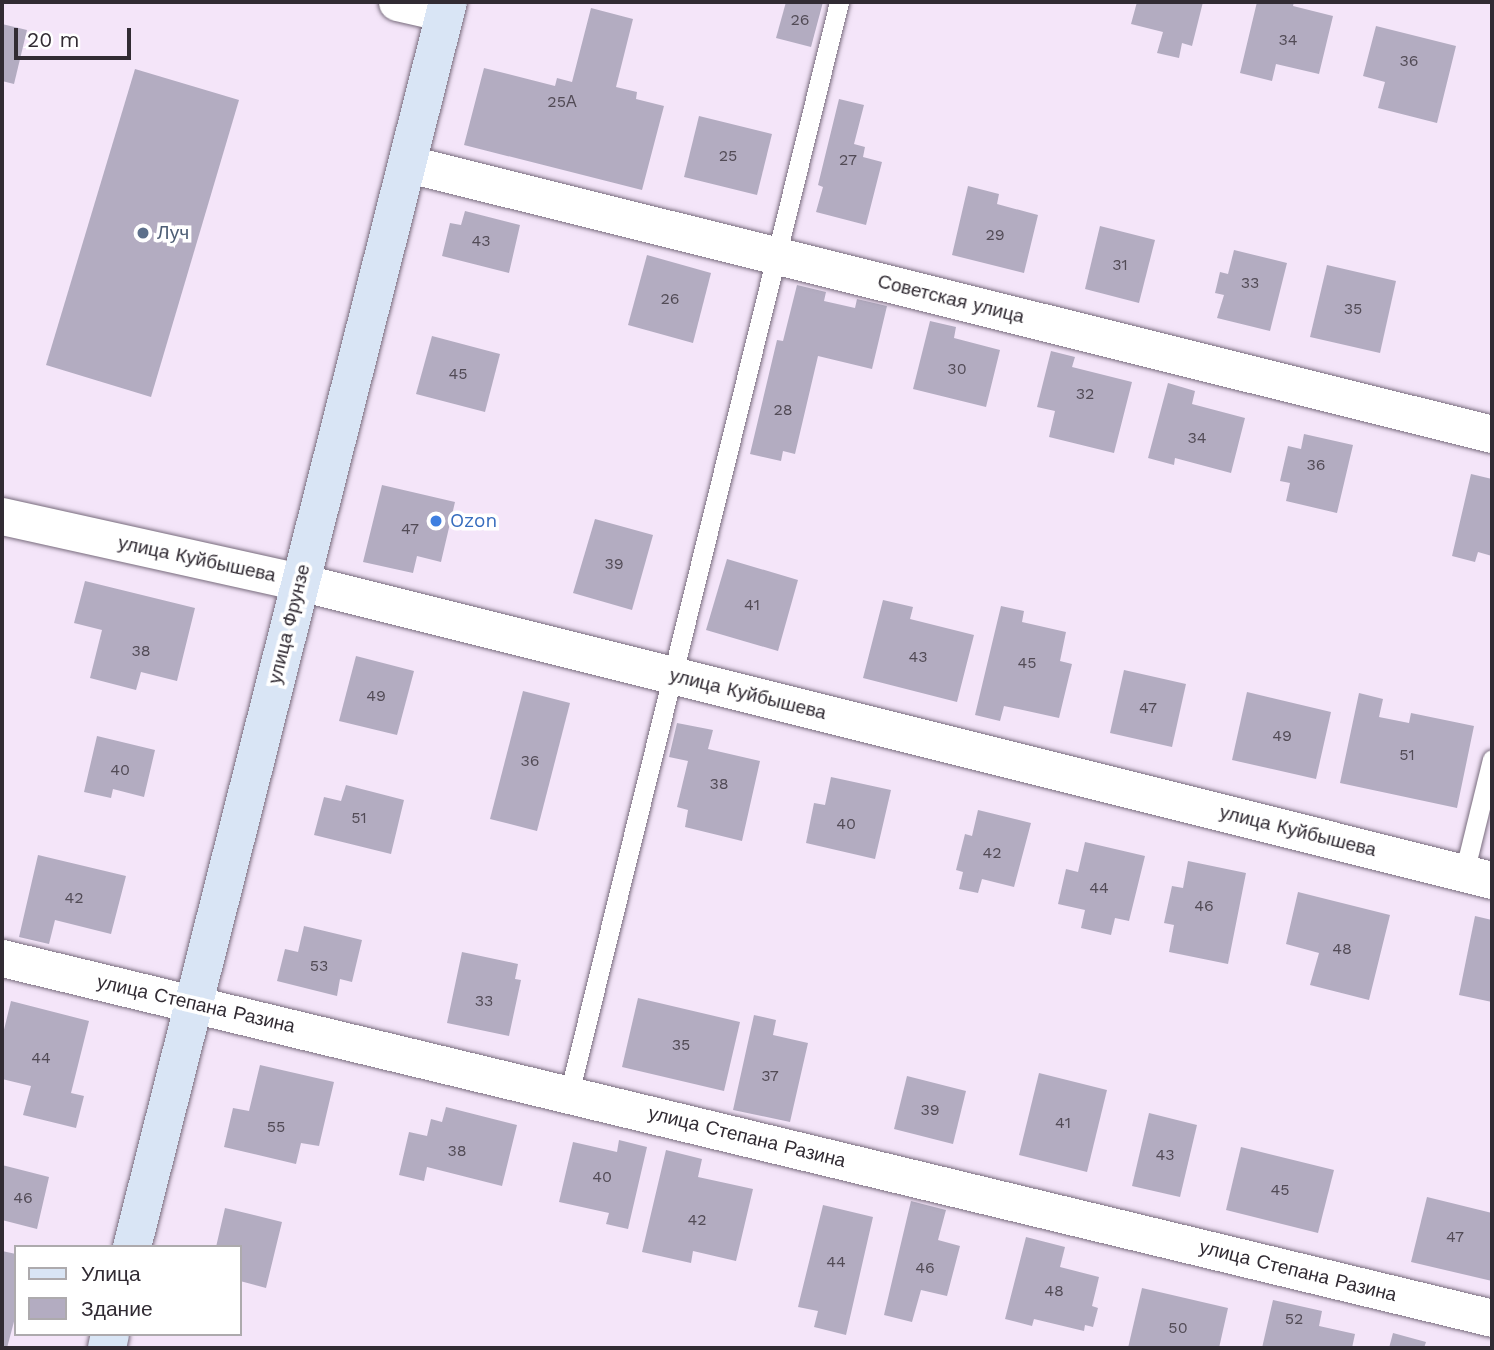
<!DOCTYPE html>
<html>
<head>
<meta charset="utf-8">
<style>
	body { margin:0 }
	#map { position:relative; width:1494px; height:1350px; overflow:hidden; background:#f4e5f9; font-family:"Work Sans",sans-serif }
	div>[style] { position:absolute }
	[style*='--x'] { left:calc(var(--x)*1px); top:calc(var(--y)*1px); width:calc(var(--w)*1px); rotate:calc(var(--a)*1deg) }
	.building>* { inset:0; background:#b3acc1 }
	.roads { filter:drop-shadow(0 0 2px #776b7c) drop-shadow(0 0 2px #776b7c) }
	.lane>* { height:19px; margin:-9.5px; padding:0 9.5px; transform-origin:9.5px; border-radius:9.5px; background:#fff }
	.street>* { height:37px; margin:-18.5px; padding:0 18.5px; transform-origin:18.5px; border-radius:18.5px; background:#fff }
	.secondary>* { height:38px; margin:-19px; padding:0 19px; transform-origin:19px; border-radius:19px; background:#d9e5f5 }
	.dots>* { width:19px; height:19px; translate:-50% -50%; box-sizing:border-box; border:4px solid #fff; border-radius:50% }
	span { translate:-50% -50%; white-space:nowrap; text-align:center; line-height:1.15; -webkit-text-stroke:7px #fff; paint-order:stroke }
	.number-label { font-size:16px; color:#524b56 }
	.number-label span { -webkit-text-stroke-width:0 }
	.service-label { font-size:19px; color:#4e5e75 }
	.left { translate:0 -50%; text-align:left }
	.street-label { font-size:19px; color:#312b33 }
	.shop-label { font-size:19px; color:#366cbe }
	.frame { position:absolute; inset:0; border:4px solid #312b33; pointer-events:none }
	.legend { position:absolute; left:14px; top:1245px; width:228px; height:91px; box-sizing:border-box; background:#fff; border:2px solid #adaaad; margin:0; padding:9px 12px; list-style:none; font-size:21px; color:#312b33 }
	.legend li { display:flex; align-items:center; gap:14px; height:35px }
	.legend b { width:35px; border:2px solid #adaaad }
	.scale { position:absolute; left:14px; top:28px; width:117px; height:32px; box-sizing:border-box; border:4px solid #312b33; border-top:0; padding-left:9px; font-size:21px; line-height:24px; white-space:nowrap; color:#312b33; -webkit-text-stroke:5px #fff; paint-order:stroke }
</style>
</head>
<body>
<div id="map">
	<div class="building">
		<div style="clip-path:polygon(786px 2px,823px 2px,811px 47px,776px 38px)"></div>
		<div style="clip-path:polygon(1137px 2px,1203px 2px,1192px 46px,1182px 43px,1179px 58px,1157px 53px,1163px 32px,1131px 24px)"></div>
		<div style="clip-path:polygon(1257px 2px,1294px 2px,1293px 6px,1333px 16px,1319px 74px,1276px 64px,1272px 81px,1240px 73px)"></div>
		<div style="clip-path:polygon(591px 8px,633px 19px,616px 87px,637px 92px,636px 99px,664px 106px,642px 190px,464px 145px,484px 68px,555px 86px,557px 78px,572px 82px)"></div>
		<div style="clip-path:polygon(2px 24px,27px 30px,14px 84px,2px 81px)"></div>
		<div style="clip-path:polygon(1376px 26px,1456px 46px,1437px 123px,1378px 108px,1385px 82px,1363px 76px)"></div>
		<div style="clip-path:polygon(135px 69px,239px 100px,151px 397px,46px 365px)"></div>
		<div style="clip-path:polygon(839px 99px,864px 105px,854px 144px,865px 147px,863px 157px,882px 162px,866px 225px,816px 212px,823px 187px,818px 185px)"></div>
		<div style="clip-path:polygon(699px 116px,772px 134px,757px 195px,684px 177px)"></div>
		<div style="clip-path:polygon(968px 186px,999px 194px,997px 204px,1038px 215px,1024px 273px,952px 255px)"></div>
		<div style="clip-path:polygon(465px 211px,520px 225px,509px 273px,442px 256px,450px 223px,461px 225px)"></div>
		<div style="clip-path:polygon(1100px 226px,1155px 240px,1139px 303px,1085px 289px)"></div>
		<div style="clip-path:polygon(1234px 250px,1287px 263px,1270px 331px,1217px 318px,1224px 295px,1215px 293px,1220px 272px,1228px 274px)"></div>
		<div style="clip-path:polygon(647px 255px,711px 273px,693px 343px,628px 325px)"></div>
		<div style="clip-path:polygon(1327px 265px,1396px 281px,1380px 353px,1310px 337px)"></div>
		<div style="clip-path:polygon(797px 285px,826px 292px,824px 301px,855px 308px,857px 299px,887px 306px,872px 369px,818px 356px,795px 454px,783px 451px,781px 461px,750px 454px,777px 340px,783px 341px)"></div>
		<div style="clip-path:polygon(930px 321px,956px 327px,954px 338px,1000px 350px,986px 407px,913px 389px)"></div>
		<div style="clip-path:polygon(432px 336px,500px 354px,485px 412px,416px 394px)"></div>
		<div style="clip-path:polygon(1051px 351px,1075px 357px,1072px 367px,1132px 382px,1114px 453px,1049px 437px,1055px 411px,1037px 407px)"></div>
		<div style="clip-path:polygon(1168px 383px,1195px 391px,1192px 404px,1245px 418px,1231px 473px,1175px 458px,1174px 465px,1148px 458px)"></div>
		<div style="clip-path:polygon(1304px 434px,1353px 445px,1337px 513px,1286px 501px,1290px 483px,1280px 481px,1288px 446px,1301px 449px)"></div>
		<div style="clip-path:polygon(1471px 474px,1492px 479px,1492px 556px,1478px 552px,1475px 562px,1452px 556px)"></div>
		<div style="clip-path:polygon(382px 485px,455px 502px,441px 562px,417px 556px,413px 573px,363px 562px)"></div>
		<div style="clip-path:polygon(595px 519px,653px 535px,632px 610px,573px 593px)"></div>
		<div style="clip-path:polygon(727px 559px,798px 580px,778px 651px,706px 630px)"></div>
		<div style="clip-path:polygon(85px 581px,195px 608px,177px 681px,141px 672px,136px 690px,90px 678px,102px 630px,74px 623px)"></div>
		<div style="clip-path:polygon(883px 600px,913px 607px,910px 619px,974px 635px,957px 702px,863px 678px)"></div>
		<div style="clip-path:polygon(1001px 606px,1024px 611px,1022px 622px,1066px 632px,1060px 661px,1072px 664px,1059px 718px,1004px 706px,1000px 721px,975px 715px)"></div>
		<div style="clip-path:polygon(356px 656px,414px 671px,397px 735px,339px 721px)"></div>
		<div style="clip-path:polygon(1124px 670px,1186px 684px,1172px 747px,1110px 733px)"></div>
		<div style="clip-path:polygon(523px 691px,570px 703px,537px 831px,490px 819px)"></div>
		<div style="clip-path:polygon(1247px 692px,1331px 712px,1316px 779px,1232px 760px)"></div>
		<div style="clip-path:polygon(1359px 693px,1383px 699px,1379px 717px,1409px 723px,1411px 713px,1474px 726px,1457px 808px,1340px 783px)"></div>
		<div style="clip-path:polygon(677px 723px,713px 730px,708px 749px,760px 761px,742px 841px,685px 827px,688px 810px,677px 807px,688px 761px,669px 757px)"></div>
		<div style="clip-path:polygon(97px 736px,155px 750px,144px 797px,113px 789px,111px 798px,84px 792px)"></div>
		<div style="clip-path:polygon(831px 777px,891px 790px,875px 859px,806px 843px,814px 803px,825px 805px)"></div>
		<div style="clip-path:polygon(346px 785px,404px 800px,391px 854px,314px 835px,324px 797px,341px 801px)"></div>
		<div style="clip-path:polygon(978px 810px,1031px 823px,1014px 887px,982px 879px,978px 893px,959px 889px,963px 872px,956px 870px,965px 834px,972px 836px)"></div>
		<div style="clip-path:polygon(1085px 842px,1145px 856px,1129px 921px,1115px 918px,1111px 935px,1081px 928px,1085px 910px,1058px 904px,1066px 869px,1078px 872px)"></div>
		<div style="clip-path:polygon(38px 855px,126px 876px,111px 934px,55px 920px,49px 944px,19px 937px)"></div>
		<div style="clip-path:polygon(1188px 861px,1246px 873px,1228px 964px,1169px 952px,1174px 925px,1164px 923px,1172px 886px,1183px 888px)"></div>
		<div style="clip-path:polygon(1298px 892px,1390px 915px,1369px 1000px,1310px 985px,1319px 953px,1286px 944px)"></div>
		<div style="clip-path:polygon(1475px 916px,1492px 920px,1492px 1002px,1459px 995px)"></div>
		<div style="clip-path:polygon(304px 926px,362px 940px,352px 982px,340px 979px,337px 996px,277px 981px,285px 949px,298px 952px)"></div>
		<div style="clip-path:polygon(462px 952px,518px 964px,515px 979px,521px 980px,509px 1036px,447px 1023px)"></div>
		<div style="clip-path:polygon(638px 998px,740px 1022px,724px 1091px,622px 1067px)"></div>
		<div style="clip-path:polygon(11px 1001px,89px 1021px,71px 1093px,84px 1096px,76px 1128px,23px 1115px,31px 1086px,2px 1079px,2px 1038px)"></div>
		<div style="clip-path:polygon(754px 1015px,776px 1020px,773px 1035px,808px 1043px,790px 1122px,733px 1110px)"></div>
		<div style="clip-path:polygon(260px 1065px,334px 1082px,319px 1146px,301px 1143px,296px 1164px,224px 1147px,233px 1108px,249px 1111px)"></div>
		<div style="clip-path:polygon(1039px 1073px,1107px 1090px,1087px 1172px,1019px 1155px)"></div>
		<div style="clip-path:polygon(907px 1076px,966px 1091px,953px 1144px,894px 1129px)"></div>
		<div style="clip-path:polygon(446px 1107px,517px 1125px,502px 1186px,427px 1167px,424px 1181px,399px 1175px,409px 1132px,427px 1136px,431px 1119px,442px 1122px)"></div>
		<div style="clip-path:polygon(1149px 1113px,1197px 1125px,1180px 1197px,1132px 1186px)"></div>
		<div style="clip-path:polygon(619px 1140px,647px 1147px,628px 1229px,606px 1224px,609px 1213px,559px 1202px,573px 1142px,617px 1152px)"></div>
		<div style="clip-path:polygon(1241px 1147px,1334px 1170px,1318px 1233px,1226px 1210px)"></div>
		<div style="clip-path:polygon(666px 1150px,702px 1159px,698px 1177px,753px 1189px,736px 1261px,693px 1251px,691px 1263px,642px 1252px)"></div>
		<div style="clip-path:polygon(2px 1165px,49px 1177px,37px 1229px,2px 1220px)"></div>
		<div style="clip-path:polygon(1427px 1197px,1492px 1213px,1492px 1281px,1411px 1262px)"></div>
		<div style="clip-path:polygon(911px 1201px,946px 1210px,938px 1240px,960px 1246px,947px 1296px,921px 1290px,912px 1322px,884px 1315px)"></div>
		<div style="clip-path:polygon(823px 1205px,873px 1217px,846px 1335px,814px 1327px,818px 1311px,798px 1307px)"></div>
		<div style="clip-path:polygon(225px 1208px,282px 1222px,266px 1288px,240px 1281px,240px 1247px,216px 1247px)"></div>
		<div style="clip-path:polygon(1026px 1237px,1065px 1247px,1060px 1267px,1099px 1277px,1092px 1306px,1098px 1308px,1093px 1327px,1085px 1325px,1084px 1331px,1034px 1319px,1032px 1326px,1005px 1319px)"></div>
		<div style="clip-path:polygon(2px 1251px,16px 1254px,16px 1314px,7px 1348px,2px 1348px)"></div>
		<div style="clip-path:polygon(1142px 1288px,1228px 1308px,1219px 1348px,1128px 1348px)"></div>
		<div style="clip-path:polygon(1273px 1300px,1322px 1311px,1319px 1326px,1355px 1334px,1352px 1348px,1262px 1348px)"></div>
		<div style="clip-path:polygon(1393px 1333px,1426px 1342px,1424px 1348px,1389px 1348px)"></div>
	</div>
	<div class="roads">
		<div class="lane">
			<div style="--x:1464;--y:873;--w:117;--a:-76.2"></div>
			<div style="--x:569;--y:1094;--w:1125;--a:-76.11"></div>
		</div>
		<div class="street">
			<div style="--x:397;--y:2;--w:49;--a:12.9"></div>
			<div style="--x:409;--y:164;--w:1116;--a:14"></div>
			<div style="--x:2;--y:516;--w:305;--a:12.5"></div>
			<div style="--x:300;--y:582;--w:1229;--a:14.04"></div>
			<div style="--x:2;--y:958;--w:1533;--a:13.58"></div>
		</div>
		<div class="secondary">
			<div style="--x:132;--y:1247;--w:1284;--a:-75.76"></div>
			<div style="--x:107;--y:1348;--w:14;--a:-78"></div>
		</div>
	</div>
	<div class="dots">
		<div style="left:143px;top:233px;background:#5c6f8a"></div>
		<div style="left:436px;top:521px;background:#3f7fe0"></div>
	</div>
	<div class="number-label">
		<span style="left:800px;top:20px">26</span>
		<span style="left:1288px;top:40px">34</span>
		<span style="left:1409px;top:61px">36</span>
		<span style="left:562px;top:102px">25А</span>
		<span style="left:728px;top:156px">25</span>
		<span style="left:848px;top:160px">27</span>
		<span style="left:995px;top:235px">29</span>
		<span style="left:481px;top:241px">43</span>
		<span style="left:1120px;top:265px">31</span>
		<span style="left:1250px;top:283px">33</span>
		<span style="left:670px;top:299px">26</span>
		<span style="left:1353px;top:309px">35</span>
		<span style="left:957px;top:369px">30</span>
		<span style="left:458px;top:374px">45</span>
		<span style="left:1085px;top:394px">32</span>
		<span style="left:783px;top:410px">28</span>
		<span style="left:1197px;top:438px">34</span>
		<span style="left:1316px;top:465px">36</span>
		<span style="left:410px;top:529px">47</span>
		<span style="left:614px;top:564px">39</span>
		<span style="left:752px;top:605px">41</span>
		<span style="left:141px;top:651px">38</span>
		<span style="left:918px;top:657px">43</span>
		<span style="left:1027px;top:663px">45</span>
		<span style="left:376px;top:696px">49</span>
		<span style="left:1148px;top:708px">47</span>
		<span style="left:1282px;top:736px">49</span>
		<span style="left:1407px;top:755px">51</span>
		<span style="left:530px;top:761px">36</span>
		<span style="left:120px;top:770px">40</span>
		<span style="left:719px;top:784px">38</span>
		<span style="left:359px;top:818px">51</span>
		<span style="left:846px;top:824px">40</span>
		<span style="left:992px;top:853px">42</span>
		<span style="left:1099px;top:888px">44</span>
		<span style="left:74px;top:898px">42</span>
		<span style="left:1204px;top:906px">46</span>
		<span style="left:1342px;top:949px">48</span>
		<span style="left:319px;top:966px">53</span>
		<span style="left:484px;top:1001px">33</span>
		<span style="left:681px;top:1045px">35</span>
		<span style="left:41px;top:1058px">44</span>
		<span style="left:770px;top:1076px">37</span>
		<span style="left:930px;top:1110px">39</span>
		<span style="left:1063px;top:1123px">41</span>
		<span style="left:276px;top:1127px">55</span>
		<span style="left:457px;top:1151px">38</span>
		<span style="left:1165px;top:1155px">43</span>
		<span style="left:602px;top:1177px">40</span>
		<span style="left:1280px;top:1190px">45</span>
		<span style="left:23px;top:1198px">46</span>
		<span style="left:697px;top:1220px">42</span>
		<span style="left:1455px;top:1237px">47</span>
		<span style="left:836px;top:1262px">44</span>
		<span style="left:925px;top:1268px">46</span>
		<span style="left:1054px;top:1291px">48</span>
		<span style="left:1294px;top:1319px">52</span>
		<span style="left:1178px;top:1328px">50</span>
	</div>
	<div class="service-label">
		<span class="left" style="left:157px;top:233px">Луч</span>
	</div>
	<div class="street-label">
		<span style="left:951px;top:299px;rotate:14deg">Советская улица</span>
		<span style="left:197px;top:559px;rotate:12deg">улица Куйбышева</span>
		<span style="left:289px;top:624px;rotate:-76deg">улица Фрунзе</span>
		<span style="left:748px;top:694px;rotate:14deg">улица Куйбышева</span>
		<span style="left:1298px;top:831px;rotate:14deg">улица Куйбышева</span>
		<span style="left:196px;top:1004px;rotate:13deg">улица Степана Разина</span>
		<span style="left:747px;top:1137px;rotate:14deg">улица Степана Разина</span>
		<span style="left:1298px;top:1271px;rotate:14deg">улица Степана Разина</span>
	</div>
	<div class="shop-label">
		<span class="left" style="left:450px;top:521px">Ozon</span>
	</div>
	<div class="frame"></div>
	<ul class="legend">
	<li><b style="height:9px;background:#d9e5f5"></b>Улица</li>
	<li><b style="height:19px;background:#b3acc1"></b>Здание</li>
	</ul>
	<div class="scale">20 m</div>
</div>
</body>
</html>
